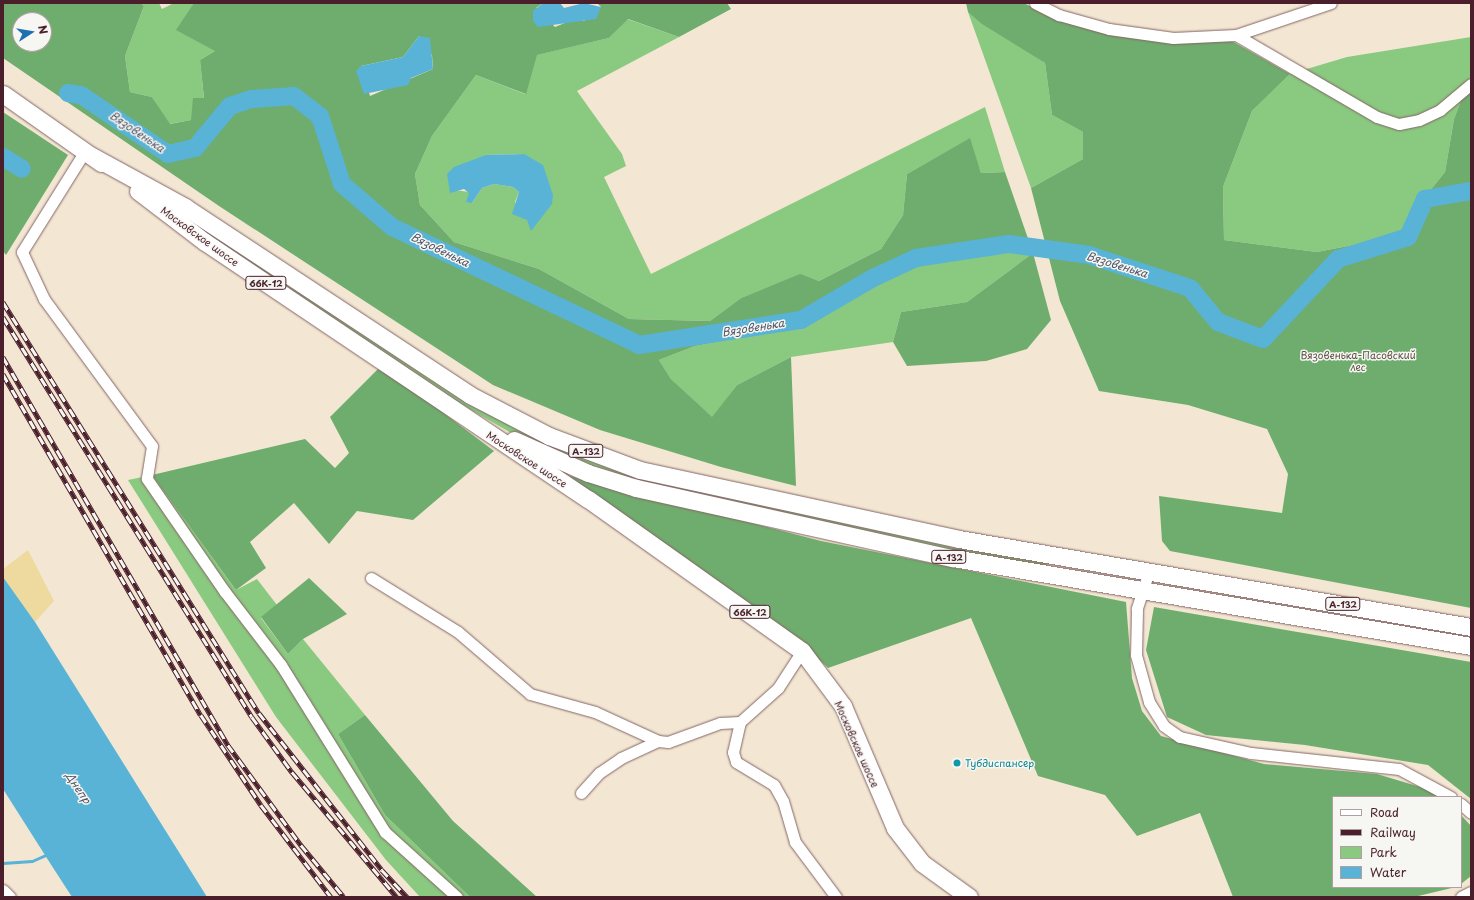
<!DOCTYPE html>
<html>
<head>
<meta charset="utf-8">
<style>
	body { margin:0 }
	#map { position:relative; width:1474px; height:900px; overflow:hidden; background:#f3e7d3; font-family:"Playpen Sans",sans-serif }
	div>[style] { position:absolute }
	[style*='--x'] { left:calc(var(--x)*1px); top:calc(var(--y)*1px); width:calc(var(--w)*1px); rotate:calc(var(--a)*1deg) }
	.green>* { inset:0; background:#8ac980 }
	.forest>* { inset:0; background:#6fad6e }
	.sand>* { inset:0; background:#eeda9e }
	.water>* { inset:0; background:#58b3d6 }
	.stream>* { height:3px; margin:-1.5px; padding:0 1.5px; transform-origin:1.5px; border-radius:1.5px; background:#58b3d6 }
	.river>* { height:18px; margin:-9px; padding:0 9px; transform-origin:9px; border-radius:9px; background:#58b3d6 }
	.roads { filter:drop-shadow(0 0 1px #856566) drop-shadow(0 0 1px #856566) }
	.street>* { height:11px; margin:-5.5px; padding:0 5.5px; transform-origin:5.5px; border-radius:5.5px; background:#fff }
	.primary>* { height:17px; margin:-8.5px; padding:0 8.5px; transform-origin:8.5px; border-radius:8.5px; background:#fff }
	.rail>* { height:4.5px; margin-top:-2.25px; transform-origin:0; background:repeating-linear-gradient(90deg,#f6f6f2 0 9px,#4a1f2b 0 18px); box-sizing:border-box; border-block:1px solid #4a1f2b }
	.dots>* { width:11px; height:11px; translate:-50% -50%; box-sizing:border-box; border:2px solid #f6f6f2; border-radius:50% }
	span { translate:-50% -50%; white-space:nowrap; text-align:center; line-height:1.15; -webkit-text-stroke:3px #f6f6f2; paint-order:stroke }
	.shield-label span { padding:1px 3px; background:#f6f6f2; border:1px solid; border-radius:3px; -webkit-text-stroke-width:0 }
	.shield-label { font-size:9px; color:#4a1f2b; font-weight:700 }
	.street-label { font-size:10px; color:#4a1f2b }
	.park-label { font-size:10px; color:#5d5244 }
	.culture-label { font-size:10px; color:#0d838f }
	.left { translate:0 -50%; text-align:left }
	.water-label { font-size:11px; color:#4f5367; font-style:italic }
	.frame { position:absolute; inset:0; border:4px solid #4a1f2b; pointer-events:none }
	.legend { position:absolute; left:1332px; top:796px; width:130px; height:92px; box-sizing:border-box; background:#f6f6f2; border:1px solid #b1a0a2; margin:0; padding:5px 7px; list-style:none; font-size:12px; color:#4a1f2b }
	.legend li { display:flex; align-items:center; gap:8px; height:20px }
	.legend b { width:20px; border:1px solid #b1a0a2 }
	.north { position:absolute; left:12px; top:12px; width:40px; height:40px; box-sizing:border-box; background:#f6f6f2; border:1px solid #b1a0a2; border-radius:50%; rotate:78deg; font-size:11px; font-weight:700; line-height:16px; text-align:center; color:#4a1f2b }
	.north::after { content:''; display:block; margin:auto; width:14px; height:18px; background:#1f6fb2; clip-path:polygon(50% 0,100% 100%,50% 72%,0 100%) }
</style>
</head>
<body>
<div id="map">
	<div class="green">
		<div style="clip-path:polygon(141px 3px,159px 3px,162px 9px,174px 3px,194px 3px,192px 7px,215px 51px,200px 60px,204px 99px,191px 120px,169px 124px,152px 97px,130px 92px,125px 56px,144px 6px)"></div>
		<div style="clip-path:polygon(968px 12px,1045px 63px,1052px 115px,1083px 132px,1083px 159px,1031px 188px)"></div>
		<div style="clip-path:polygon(evenodd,627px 19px,679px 37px,577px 91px,622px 154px,626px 166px,604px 177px,651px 274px,985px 107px,1005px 172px,981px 173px,969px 139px,907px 174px,903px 215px,881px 249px,819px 281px,800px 275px,741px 298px,710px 321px,629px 319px,539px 269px,454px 242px,420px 205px,415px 174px,432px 136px,476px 75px,525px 94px,536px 55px,609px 38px,627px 19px,524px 154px,527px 220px,515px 202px,519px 192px,513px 187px,494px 184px,482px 188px,472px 203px,469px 192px,455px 190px,486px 155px,524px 154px)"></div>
		<div style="clip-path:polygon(1471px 37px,1471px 74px,1454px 119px,1445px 172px,1424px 198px,1405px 235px,1317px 252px,1224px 240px,1223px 187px,1252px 111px,1290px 74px,1347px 57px)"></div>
		<div style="clip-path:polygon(205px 231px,556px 446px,1050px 560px,1045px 567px,954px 551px,679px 493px,590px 466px,515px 435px,445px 395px)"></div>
		<div style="clip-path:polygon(1010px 251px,1033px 253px,967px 302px,901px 312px,893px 342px,791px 357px,737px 385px,712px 418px,671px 379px,659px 360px,695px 346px,803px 326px,838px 304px,917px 265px)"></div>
		<div style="clip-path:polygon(152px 475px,236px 590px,257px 579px,277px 605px,261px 618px,288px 654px,303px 639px,365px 715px,338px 734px,385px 815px,470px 897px,420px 897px,386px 860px,276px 717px,128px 480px)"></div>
	</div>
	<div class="forest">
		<div style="clip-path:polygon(evenodd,3px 3px,141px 3px,144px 6px,125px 56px,130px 92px,152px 97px,170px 124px,191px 120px,193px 98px,204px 98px,200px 60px,215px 51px,176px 30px,194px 3px,543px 3px,536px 8px,555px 27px,572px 20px,584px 21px,601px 7px,597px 3px,727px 3px,731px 9px,679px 37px,628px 19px,609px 38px,537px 55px,526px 94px,476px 75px,432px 136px,415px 174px,420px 205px,454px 242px,539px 269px,629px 319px,710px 321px,741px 298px,800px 274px,819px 281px,881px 249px,903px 215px,907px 174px,970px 138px,981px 173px,1005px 172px,1033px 253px,1051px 320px,1027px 349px,986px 361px,907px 366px,893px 342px,901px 312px,967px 302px,1033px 253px,1010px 251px,917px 265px,838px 304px,803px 326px,695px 346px,659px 360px,671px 379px,712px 417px,737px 385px,791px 357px,796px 486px,721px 467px,600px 430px,493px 385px,219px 206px,3px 58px,3px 3px,20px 20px,44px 20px,44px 44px,20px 44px,20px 20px,3px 3px,419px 36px,432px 55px,433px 69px,370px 96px,361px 66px,403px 57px,419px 36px)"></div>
		<div style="clip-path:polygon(966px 3px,1024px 3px,1052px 18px,1106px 34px,1169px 42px,1230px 40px,1290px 74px,1252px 111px,1223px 187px,1224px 240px,1317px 252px,1405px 235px,1424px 198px,1445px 172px,1454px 119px,1471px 74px,1471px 608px,1170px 551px,1162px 541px,1159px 496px,1282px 513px,1288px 474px,1267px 429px,1188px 405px,1099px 391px,1060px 301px,1031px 188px,1083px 159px,1083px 132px,1052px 115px,1045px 63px,982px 24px,968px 12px)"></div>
		<div style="clip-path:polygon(3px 112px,68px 155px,6px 255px,3px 251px)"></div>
		<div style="clip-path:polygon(381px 366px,494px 451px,413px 520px,357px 511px,329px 544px,294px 503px,250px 542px,266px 568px,236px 590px,152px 475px,305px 439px,335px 468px,349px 453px,330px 417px)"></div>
		<div style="clip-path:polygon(554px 472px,821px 541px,1126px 602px,1132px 678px,1142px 711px,1161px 736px,1264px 764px,1377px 774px,1427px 789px,1438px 797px,1333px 797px,1333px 887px,1456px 887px,1414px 897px,1233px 897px,1200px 813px,1137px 836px,1105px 795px,1038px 776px,971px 618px,828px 668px,792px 634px)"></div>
		<div style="clip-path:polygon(309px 578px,347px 614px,303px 639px,288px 654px,261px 617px)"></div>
		<div style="clip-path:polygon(1154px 607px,1471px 662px,1471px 799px,1428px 765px,1305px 745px,1206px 735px,1167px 717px,1146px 650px)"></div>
		<div style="clip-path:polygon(365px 715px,453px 821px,537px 897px,470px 897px,385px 815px,338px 734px)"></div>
		<div style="clip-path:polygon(1461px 815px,1471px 826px,1471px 876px,1461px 884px)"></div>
	</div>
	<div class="sand">
		<div style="clip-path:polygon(28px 550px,54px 601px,35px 622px,3px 577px,3px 569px)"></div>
	</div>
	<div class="water">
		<div style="clip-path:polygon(543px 3px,560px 3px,564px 8px,584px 3px,601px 7px,596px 19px,538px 27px,533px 21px,533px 11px)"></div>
		<div style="clip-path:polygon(419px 36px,430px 38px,433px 69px,411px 78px,408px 85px,364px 94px,356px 71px,361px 66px,403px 57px)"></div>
		<div style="clip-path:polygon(524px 154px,543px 165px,553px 195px,552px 204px,531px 231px,527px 220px,512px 214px,519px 192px,513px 187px,494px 184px,482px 188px,472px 203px,466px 202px,469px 193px,464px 189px,450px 193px,447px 174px,454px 167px,486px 155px)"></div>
		<div style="clip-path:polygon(3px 577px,35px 622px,207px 897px,72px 897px,50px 863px,3px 789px)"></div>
	</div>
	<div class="stream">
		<div style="--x:3;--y:863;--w:29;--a:-4"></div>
		<div style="--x:32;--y:861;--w:17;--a:-24"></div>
	</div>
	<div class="river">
		<div style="--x:68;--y:93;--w:13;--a:9"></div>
		<div style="--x:81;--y:95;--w:105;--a:34.1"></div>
		<div style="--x:168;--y:154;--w:28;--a:-13"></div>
		<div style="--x:195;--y:148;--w:55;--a:-50.2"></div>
		<div style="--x:230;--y:106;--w:23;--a:-18"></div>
		<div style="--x:252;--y:99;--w:42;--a:-4.1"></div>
		<div style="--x:294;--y:96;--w:33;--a:38"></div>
		<div style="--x:320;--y:116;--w:71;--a:72.1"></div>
		<div style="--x:342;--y:184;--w:66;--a:40.7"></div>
		<div style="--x:392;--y:227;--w:274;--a:25.5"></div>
		<div style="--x:639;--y:345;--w:164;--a:-8.8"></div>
		<div style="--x:801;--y:320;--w:83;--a:-30.3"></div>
		<div style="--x:873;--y:278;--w:47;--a:-24.9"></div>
		<div style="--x:916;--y:258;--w:94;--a:-8.6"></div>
		<div style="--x:1009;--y:244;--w:81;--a:7.8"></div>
		<div style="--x:1089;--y:255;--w:106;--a:18.1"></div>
		<div style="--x:1190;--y:288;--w:44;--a:50.5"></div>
		<div style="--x:1218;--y:322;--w:48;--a:20.7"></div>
		<div style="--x:1263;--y:339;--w:110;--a:-46.8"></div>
		<div style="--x:1338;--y:259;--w:73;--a:-17.4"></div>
		<div style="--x:1408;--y:237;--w:42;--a:-65.9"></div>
		<div style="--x:1425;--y:199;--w:47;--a:-9.9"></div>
		<div style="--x:3;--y:157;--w:22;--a:32"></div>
	</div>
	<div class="roads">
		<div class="street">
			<div style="--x:1035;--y:3;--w:27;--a:27"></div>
			<div style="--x:1059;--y:15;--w:52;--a:15.6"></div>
			<div style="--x:1109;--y:29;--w:65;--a:8"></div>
			<div style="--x:1173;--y:38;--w:63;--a:-2.7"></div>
			<div style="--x:1236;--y:35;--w:100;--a:-18.6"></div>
			<div style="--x:1236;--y:35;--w:163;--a:30.2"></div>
			<div style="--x:1377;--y:117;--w:23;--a:18"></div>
			<div style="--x:1399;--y:124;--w:20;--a:-11"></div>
			<div style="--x:1419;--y:120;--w:23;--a:-25"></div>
			<div style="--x:1440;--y:110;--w:40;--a:-40"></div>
			<div style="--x:85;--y:151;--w:119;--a:122"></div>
			<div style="--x:22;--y:252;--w:52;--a:64.9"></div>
			<div style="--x:44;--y:299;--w:182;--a:53.7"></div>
			<div style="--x:152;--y:446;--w:33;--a:99"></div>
			<div style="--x:147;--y:479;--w:137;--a:55.4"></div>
			<div style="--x:225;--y:592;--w:92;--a:52.5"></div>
			<div style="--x:281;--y:665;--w:197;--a:58.1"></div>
			<div style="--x:385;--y:832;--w:97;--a:42.1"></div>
			<div style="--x:1149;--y:571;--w:40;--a:108"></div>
			<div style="--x:1137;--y:609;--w:46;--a:91.2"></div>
			<div style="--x:1136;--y:655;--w:49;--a:74.5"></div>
			<div style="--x:1149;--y:702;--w:28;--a:58"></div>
			<div style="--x:1164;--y:726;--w:19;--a:35"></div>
			<div style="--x:1180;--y:737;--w:73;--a:12.7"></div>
			<div style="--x:1251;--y:753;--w:149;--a:6.2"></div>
			<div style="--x:1399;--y:769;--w:59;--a:28.3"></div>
			<div style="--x:371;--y:578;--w:102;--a:31.8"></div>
			<div style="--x:458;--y:632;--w:95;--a:40.7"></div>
			<div style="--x:530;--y:694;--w:67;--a:15.5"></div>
			<div style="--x:595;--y:712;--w:69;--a:24.7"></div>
			<div style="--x:658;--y:741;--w:10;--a:6"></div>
			<div style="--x:668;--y:742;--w:55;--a:-20.1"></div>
			<div style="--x:720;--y:723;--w:20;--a:-3"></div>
			<div style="--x:740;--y:722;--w:51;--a:-41.8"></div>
			<div style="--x:778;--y:688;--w:44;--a:-57"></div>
			<div style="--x:740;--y:722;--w:31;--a:103"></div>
			<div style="--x:733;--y:752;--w:10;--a:73"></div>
			<div style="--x:736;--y:762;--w:44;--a:31.2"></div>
			<div style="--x:774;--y:785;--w:18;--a:61"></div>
			<div style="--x:783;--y:801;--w:43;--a:73.7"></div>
			<div style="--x:795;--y:842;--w:69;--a:53.3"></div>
			<div style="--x:581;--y:793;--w:27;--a:-48"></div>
			<div style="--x:599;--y:773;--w:27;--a:-34"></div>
			<div style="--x:621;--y:758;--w:41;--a:-24.7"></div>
			<div style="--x:1461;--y:804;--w:13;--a:42"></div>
			<div style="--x:3;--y:890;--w:10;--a:45"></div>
			<div style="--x:1461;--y:897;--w:11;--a:-27"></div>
		</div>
		<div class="primary">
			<div style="--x:3;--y:94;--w:120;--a:35.1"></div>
			<div style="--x:92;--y:156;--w:106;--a:28.7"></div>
			<div style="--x:185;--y:207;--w:341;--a:33.4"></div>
			<div style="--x:470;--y:395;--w:89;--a:27.4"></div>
			<div style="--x:549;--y:436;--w:97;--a:20.5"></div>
			<div style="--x:640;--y:470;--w:326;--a:12.2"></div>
			<div style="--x:959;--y:539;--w:520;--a:9.75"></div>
			<div style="--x:138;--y:191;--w:84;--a:37.3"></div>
			<div style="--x:205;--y:242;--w:461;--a:33.9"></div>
			<div style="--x:588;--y:499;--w:262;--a:35.4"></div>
			<div style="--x:802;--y:651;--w:69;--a:53.3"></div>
			<div style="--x:843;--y:706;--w:133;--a:66.9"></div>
			<div style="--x:895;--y:828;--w:44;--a:52.4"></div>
			<div style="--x:922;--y:863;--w:58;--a:35.9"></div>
			<div style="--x:514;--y:440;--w:81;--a:24"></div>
			<div style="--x:588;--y:473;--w:50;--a:17.4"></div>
			<div style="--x:636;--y:488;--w:325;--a:12.5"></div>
			<div style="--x:953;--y:558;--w:525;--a:9.64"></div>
		</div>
	</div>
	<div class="rail">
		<div style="--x:3;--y:302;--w:484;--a:58.1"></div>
		<div style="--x:259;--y:713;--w:199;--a:51.9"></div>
		<div style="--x:382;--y:870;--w:37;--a:47"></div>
		<div style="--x:3;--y:317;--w:471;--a:58.1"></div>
		<div style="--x:252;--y:717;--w:68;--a:54"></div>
		<div style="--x:292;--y:772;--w:163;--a:50"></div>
		<div style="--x:3;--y:357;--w:449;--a:59.9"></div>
		<div style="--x:228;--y:745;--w:124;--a:53.9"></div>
		<div style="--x:301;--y:845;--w:67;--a:50.4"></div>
		<div style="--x:3;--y:374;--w:394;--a:59.9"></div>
		<div style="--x:201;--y:715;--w:108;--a:56.3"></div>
		<div style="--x:261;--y:805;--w:116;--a:52.7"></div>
	</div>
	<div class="dots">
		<div style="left:957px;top:763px;background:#0f9aa8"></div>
	</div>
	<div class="shield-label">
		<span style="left:266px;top:283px">66К-12</span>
		<span style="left:586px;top:451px">А-132</span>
		<span style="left:949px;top:557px">А-132</span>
		<span style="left:1343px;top:604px">А-132</span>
		<span style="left:750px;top:612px">66К-12</span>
	</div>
	<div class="street-label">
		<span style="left:200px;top:236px;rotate:36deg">Московское шоссе</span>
		<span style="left:527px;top:459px;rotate:33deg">Московское шоссе</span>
		<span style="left:857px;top:744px;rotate:66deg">Московское шоссе</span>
	</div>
	<div class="park-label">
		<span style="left:1358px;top:360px">Вязовенька-Пасовский<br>лес</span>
	</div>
	<div class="culture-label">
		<span class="left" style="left:965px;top:763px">Тубдиспансер</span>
	</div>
	<div class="water-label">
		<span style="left:137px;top:132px;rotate:34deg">Вязовенька</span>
		<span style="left:440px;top:250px;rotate:26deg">Вязовенька</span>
		<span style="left:1117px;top:265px;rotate:17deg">Вязовенька</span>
		<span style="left:753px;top:328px;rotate:-9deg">Вязовенька</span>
		<span style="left:78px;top:788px;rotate:56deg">Днепр</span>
	</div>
	<div class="frame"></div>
	<ul class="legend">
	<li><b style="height:5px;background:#fff"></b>Road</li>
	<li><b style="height:5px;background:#4a1f2b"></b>Railway</li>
	<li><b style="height:11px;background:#8ac980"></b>Park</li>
	<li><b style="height:11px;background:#58b3d6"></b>Water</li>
	</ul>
	<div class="north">N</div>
</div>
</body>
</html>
